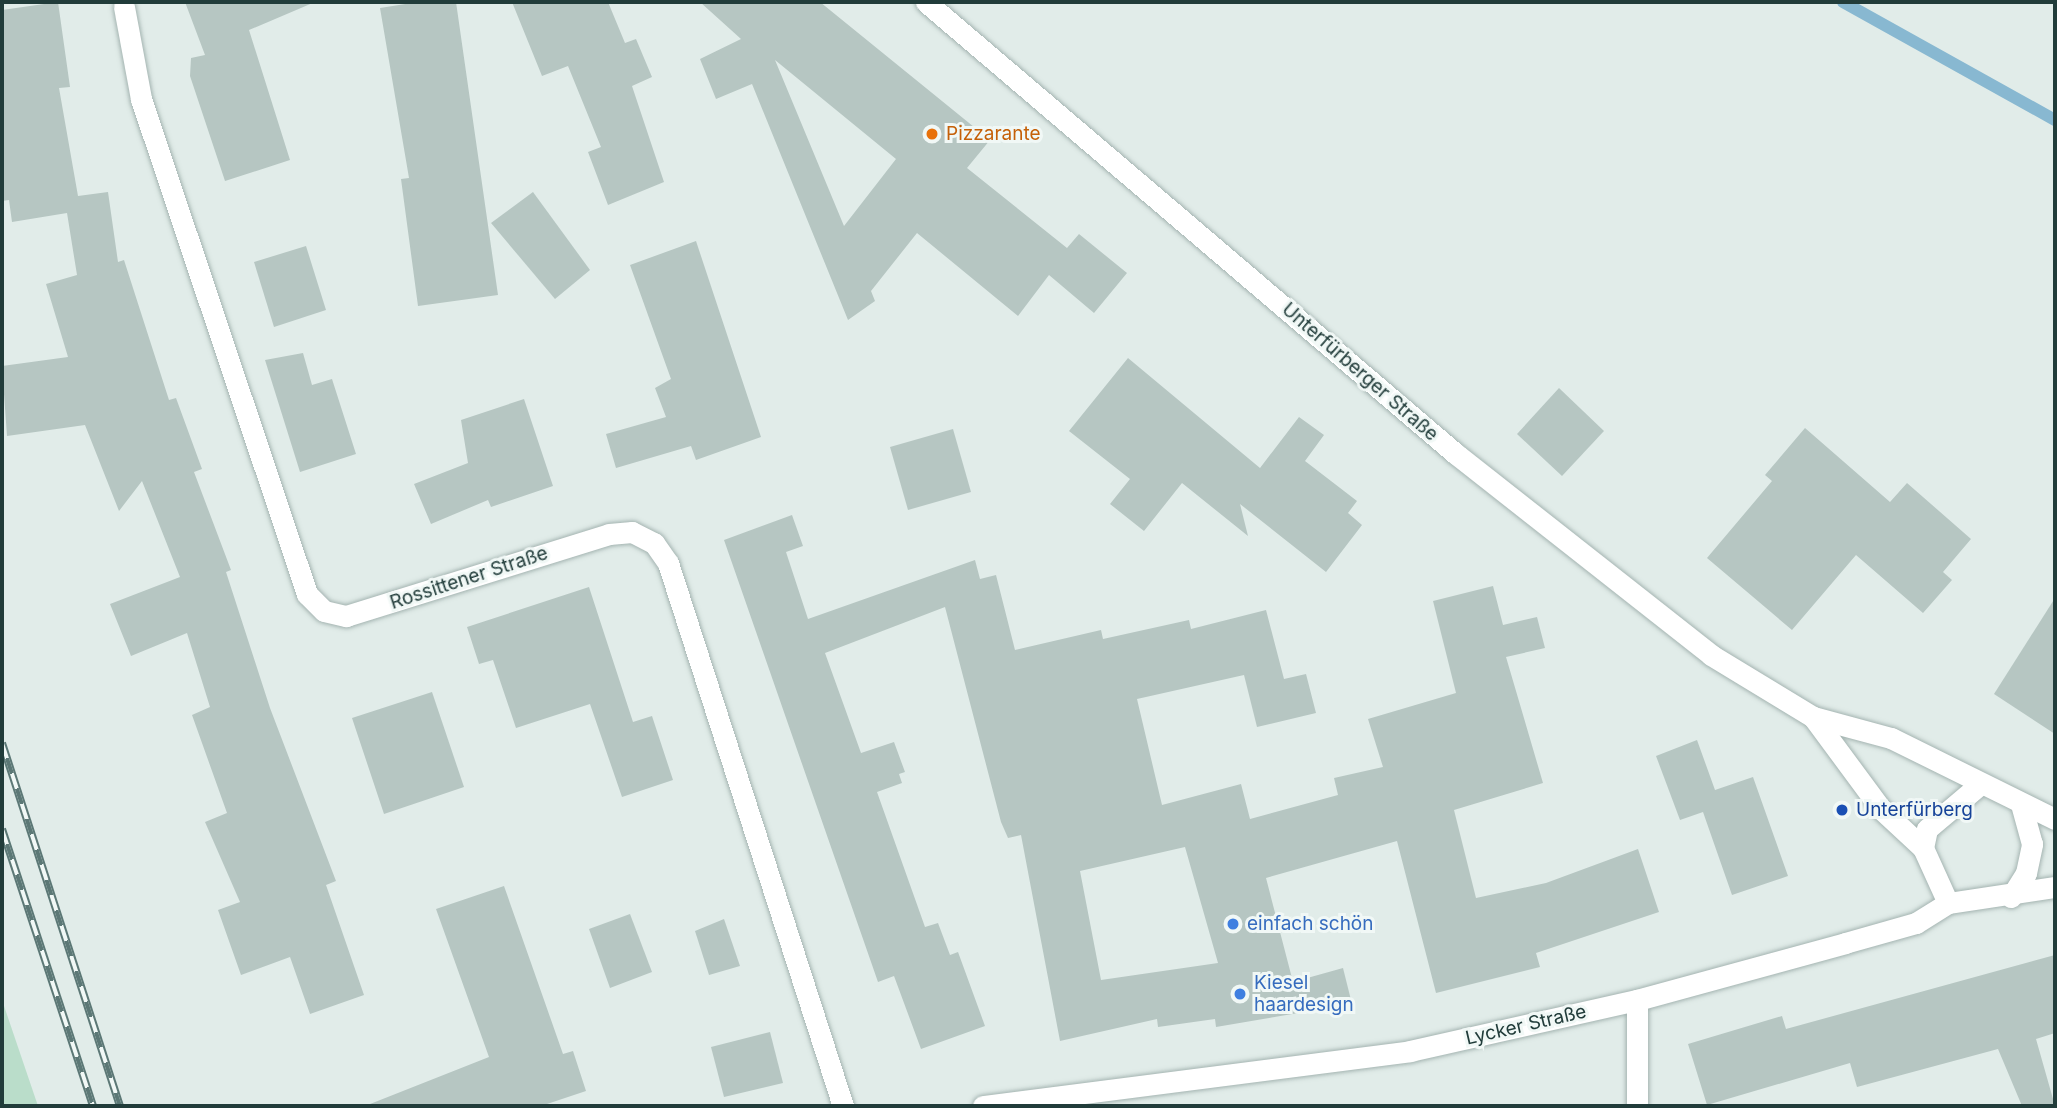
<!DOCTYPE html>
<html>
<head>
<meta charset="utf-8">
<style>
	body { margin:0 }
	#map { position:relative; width:2057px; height:1108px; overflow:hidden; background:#e1ece9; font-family:Inter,sans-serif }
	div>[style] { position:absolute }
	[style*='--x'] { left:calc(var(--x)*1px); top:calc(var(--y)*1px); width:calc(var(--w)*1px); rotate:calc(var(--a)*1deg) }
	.green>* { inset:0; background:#baddca }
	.stream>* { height:12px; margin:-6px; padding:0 6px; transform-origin:6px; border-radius:6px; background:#88b8d1 }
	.building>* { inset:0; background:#b6c6c2 }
	.roads { filter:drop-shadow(0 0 2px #a4b4b1) drop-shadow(0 0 2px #a4b4b1) }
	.street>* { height:21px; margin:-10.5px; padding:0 10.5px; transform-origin:10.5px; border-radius:10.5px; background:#fff }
	.rail>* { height:8px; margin-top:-4px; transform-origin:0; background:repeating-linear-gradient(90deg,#f1f8f6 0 16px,#5c7876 0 32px); box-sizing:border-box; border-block:2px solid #5c7876 }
	.dots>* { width:19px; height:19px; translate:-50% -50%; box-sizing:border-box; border:4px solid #f1f8f6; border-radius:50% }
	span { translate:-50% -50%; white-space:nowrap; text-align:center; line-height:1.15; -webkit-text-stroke:6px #f1f8f6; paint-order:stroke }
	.food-label { font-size:19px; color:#c56008 }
	.left { translate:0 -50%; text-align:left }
	.street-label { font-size:19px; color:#213c3a }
	.transit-label { font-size:19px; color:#164399 }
	.shop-label { font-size:19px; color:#366cbe }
	.frame { position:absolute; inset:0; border:4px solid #213c3a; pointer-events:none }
</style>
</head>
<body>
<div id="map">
	<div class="green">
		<div style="clip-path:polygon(2px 1000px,38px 1106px,2px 1106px)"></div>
	</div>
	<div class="stream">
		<div style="--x:1843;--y:2;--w:243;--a:29.1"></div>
	</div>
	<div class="building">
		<div style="clip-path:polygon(58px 2px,70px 87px,59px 88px,78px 196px,108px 192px,118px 262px,124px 260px,169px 400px,176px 398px,202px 469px,194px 472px,231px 570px,226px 572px,270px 708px,336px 881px,326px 885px,364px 995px,310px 1014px,290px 957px,241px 975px,218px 910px,240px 902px,205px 822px,227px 813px,192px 715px,210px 707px,187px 633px,131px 656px,110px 604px,180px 577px,142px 481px,119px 511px,85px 425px,7px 436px,2px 366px,68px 357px,46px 284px,77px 275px,67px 213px,12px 222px,9px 200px,2px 201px,2px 10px)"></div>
		<div style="clip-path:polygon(185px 2px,315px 2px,249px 30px,290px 160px,225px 181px,190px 76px,191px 58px,205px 55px)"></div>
		<div style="clip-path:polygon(418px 2px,456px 2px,498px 295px,418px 306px,401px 179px,409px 178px,380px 8px)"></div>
		<div style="clip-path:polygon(512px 2px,608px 2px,625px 43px,636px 39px,652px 77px,632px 86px,664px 182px,608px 205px,588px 152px,601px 147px,568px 66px,542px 76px)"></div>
		<div style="clip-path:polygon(evenodd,700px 2px,820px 2px,990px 140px,967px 168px,1067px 248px,1079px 234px,1127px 273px,1094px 313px,1049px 275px,1018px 316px,917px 233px,871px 291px,875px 301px,848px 320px,752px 84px,716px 99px,700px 59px,741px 39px,700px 2px,775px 60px,896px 159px,844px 226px,780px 72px,775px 60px)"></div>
		<div style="clip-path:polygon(533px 192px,590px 270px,555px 299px,491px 223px)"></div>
		<div style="clip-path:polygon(696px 241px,761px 437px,696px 460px,691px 446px,616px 468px,606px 434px,666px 417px,655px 388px,671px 379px,630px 265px)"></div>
		<div style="clip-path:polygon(306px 246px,326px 310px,274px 327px,254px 262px)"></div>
		<div style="clip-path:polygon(303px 353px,312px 385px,332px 379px,356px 454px,300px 472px,265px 360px)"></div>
		<div style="clip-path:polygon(1128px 358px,1260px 468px,1299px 417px,1324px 435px,1305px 461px,1357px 501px,1348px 513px,1362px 525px,1326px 572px,1240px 504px,1248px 536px,1182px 483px,1144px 531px,1110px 504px,1130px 479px,1069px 431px)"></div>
		<div style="clip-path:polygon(1559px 388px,1604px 431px,1562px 476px,1517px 434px)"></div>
		<div style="clip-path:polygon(524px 399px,553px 486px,491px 507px,488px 500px,431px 524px,414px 484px,468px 463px,461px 420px)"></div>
		<div style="clip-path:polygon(1805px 428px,1890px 502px,1907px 483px,1971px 539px,1943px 572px,1952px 580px,1923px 613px,1856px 555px,1792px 630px,1707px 558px,1772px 481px,1765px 475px)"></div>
		<div style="clip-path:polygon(953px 429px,971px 492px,908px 510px,890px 447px)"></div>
		<div style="clip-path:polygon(evenodd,792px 515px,803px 546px,786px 552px,808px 619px,975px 560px,980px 579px,996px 575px,1015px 650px,1101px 630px,1103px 639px,1189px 620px,1191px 629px,1266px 610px,1284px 679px,1306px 674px,1316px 713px,1257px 727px,1244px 675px,1137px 699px,1162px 805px,1241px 784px,1250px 819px,1338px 795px,1334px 778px,1383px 767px,1368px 719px,1456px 693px,1433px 601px,1493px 586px,1503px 625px,1537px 617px,1545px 648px,1506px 657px,1543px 783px,1454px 810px,1476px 898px,1546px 883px,1638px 849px,1659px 912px,1536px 953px,1540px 967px,1436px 993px,1397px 841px,1266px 878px,1293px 982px,1343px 968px,1352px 1004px,1216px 1027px,1215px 1019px,1158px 1027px,1157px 1019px,1060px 1041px,1021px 835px,1008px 838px,1001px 822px,945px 607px,825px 653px,861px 753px,894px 742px,905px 772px,899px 774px,902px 783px,877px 792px,925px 927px,938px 923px,950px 955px,958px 952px,985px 1026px,921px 1049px,894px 976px,878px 982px,724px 540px,792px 515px,1185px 847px,1218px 963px,1101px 980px,1080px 871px,1185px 847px)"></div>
		<div style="clip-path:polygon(589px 587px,633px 722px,652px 716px,673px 780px,622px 797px,590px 704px,516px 728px,493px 660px,479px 664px,467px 627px)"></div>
		<div style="clip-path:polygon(2055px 598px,2055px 734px,1994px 694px)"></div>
		<div style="clip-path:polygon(432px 692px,464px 787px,384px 814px,352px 718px)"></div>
		<div style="clip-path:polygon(1697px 740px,1715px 790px,1753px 777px,1788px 876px,1732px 895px,1703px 812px,1680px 820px,1656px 756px)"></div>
		<div style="clip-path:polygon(504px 886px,563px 1054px,573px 1051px,586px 1091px,541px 1106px,365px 1106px,489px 1057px,436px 909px)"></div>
		<div style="clip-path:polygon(630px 914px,652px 972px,610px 988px,589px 929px)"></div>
		<div style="clip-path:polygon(724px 919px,740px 966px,709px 975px,695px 931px)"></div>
		<div style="clip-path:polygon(2055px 955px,2055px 1033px,2036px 1039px,2055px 1106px,2022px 1106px,1998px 1049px,1857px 1087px,1850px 1063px,1707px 1105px,1688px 1044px,1782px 1016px,1786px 1029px)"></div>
		<div style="clip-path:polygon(770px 1032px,783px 1083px,724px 1097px,711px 1047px)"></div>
	</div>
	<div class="roads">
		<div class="street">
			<div style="--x:926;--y:2;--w:697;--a:40.46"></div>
			<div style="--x:1456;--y:454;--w:325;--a:38.2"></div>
			<div style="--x:1711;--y:655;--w:119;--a:31.3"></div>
			<div style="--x:1813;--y:717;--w:81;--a:15.1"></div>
			<div style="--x:1891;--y:738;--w:183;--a:26.3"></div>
			<div style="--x:124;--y:7;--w:94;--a:79.5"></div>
			<div style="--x:141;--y:99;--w:522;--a:71.46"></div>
			<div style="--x:307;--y:594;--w:24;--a:45"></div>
			<div style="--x:324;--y:611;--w:23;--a:13"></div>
			<div style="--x:346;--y:616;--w:275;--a:-17.3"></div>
			<div style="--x:609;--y:534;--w:23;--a:-5"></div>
			<div style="--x:632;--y:532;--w:25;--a:27"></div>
			<div style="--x:654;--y:543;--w:24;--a:55"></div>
			<div style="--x:668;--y:563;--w:571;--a:72.14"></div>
			<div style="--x:1813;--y:717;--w:114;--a:53.5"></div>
			<div style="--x:1881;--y:809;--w:57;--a:42.9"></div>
			<div style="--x:2011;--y:897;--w:28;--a:-58"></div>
			<div style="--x:2026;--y:873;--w:30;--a:-78"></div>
			<div style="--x:2032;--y:844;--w:41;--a:-105.4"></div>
			<div style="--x:1948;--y:903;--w:60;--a:-114.4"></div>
			<div style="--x:1923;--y:848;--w:19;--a:-78"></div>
			<div style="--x:1927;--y:829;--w:68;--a:-40.2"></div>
			<div style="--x:983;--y:1106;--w:431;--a:-7.3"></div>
			<div style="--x:1410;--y:1051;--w:233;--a:-12.7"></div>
			<div style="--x:1637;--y:1000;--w:216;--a:-15.3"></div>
			<div style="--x:1845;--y:943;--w:74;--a:-15.7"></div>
			<div style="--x:1916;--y:923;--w:38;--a:-32"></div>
			<div style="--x:1948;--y:903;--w:108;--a:-8.5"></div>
			<div style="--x:1637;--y:1106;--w:106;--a:-90"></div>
		</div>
	</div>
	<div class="rail">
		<div style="--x:2;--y:743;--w:382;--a:72"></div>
		<div style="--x:2;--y:829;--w:292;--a:71.8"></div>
	</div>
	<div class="dots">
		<div style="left:932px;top:134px;background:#e8710a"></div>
		<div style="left:1842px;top:810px;background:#1a4fb4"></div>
		<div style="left:1233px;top:924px;background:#3f7fe0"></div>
		<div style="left:1240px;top:994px;background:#3f7fe0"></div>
	</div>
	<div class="food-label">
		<span class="left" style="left:946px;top:134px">Pizzarante</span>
	</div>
	<div class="street-label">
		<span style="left:1360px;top:372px;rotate:41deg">Unterfürberger Straße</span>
		<span style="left:469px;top:578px;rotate:-18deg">Rossittener Straße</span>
		<span style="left:1526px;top:1025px;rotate:-13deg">Lycker Straße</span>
	</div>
	<div class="transit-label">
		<span class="left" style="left:1856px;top:810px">Unterfürberg</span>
	</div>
	<div class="shop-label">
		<span class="left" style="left:1247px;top:924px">einfach schön</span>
		<span class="left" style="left:1254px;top:994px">Kiesel<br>haardesign</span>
	</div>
	<div class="frame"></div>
</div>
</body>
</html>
